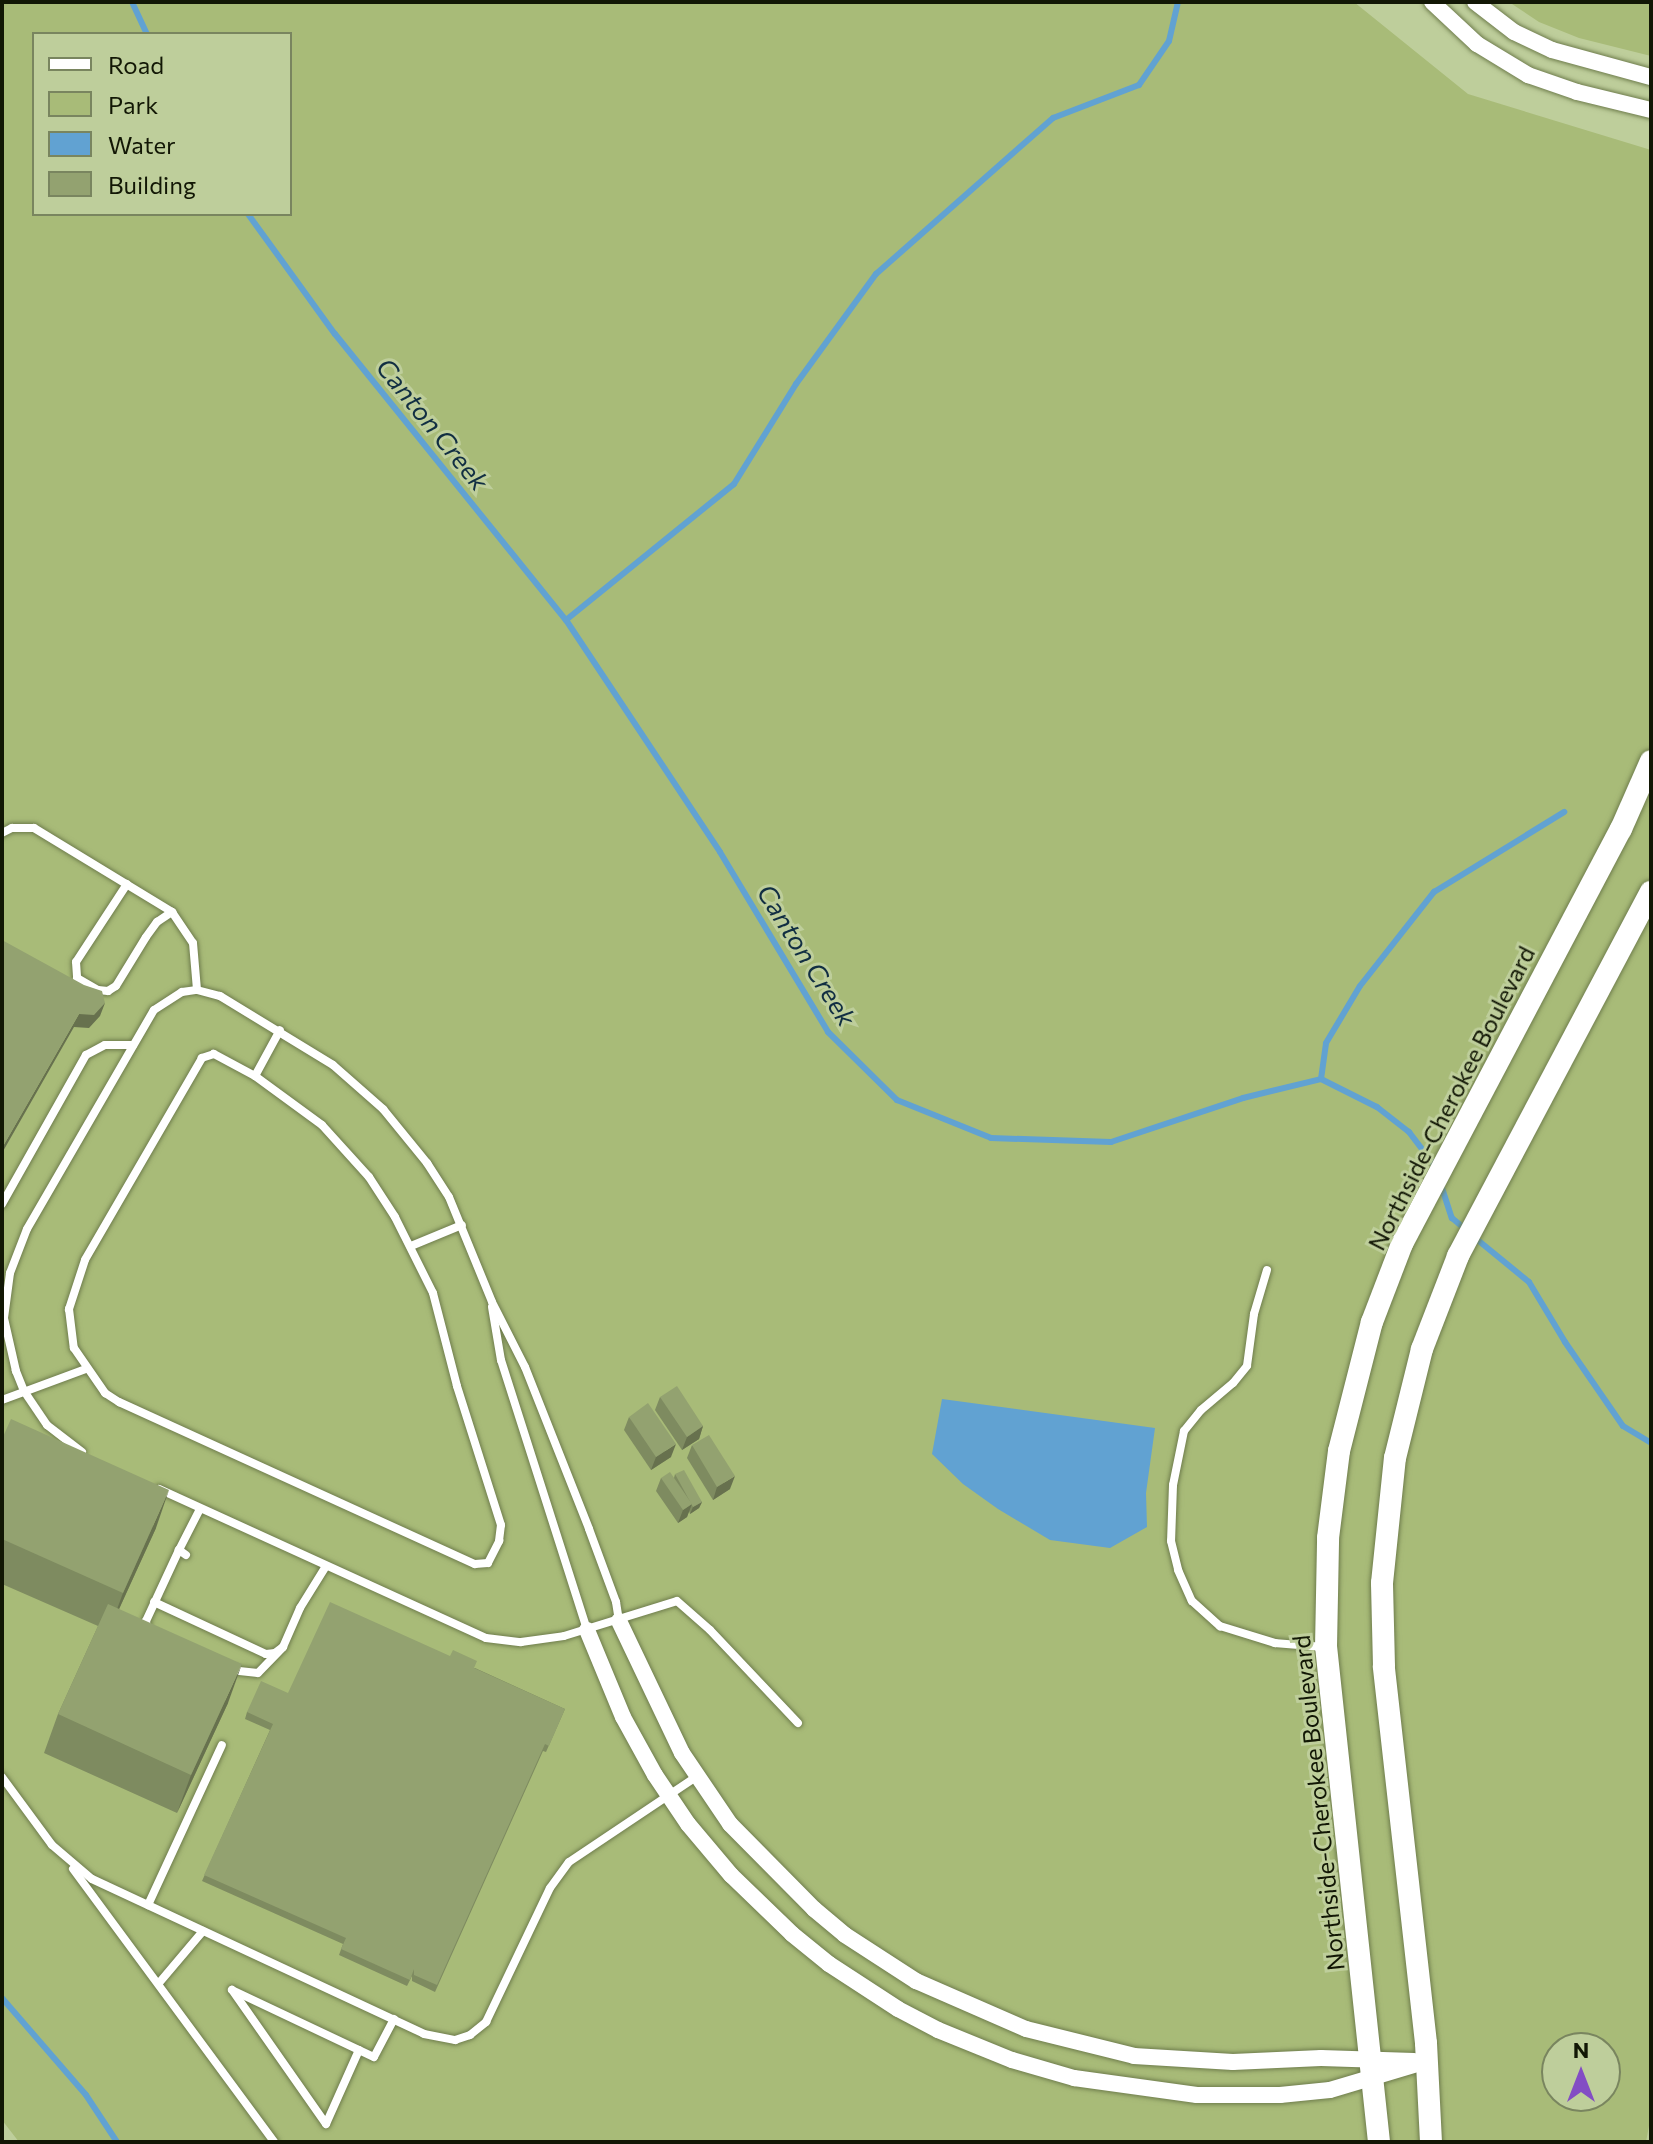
<!DOCTYPE html>
<html>
<head>
<meta charset="utf-8">
<style>
	body { margin:0 }
	#map { position:relative; width:1653px; height:2144px; overflow:hidden; background:#bece9b; font-family:Commissioner,sans-serif }
	div>[style] { position:absolute }
	[style*='--x'] { left:calc(var(--x)*1px); top:calc(var(--y)*1px); width:calc(var(--w)*1px); rotate:calc(var(--a)*1deg) }
	.green>* { inset:0; background:#a8bb78 }
	.water>* { inset:0; background:#61a2d2 }
	.stream>* { height:6px; margin:-3px; padding:0 3px; transform-origin:3px; border-radius:3px; background:#61a2d2 }
	.roads { filter:drop-shadow(0 0 2px #6f7d4d) drop-shadow(0 0 2px #6f7d4d) }
	.lane>* { height:8px; margin:-4px; padding:0 4px; transform-origin:4px; border-radius:4px; background:#fff }
	.street>* { height:16px; margin:-8px; padding:0 8px; transform-origin:8px; border-radius:8px; background:#fff }
	.secondary>* { height:22px; margin:-11px; padding:0 11px; transform-origin:11px; border-radius:11px; background:#fff }
	.wall>* { inset:0; background:#7e8b60 }
	.shaded-wall>* { inset:0; background:#67714e }
	.building>* { inset:0; background:#93a270 }
	span { translate:-50% -50%; white-space:nowrap; text-align:center; line-height:1.15; -webkit-text-stroke:6px #bece9b; paint-order:stroke }
	.street-label { font-size:24px; color:#121705 }
	.water-label { font-size:26px; color:#112e42; font-style:italic }
	.frame { position:absolute; inset:0; border:4px solid #121705; pointer-events:none }
	.legend { position:absolute; left:32px; top:32px; width:260px; height:184px; box-sizing:border-box; background:#bece9b; border:2px solid #79855f; margin:0; padding:10px 14px; list-style:none; font-size:24px; color:#121705 }
	.legend li { display:flex; align-items:center; gap:16px; height:40px }
	.legend b { width:40px; border:2px solid #79855f }
	.north { position:absolute; left:1541px; top:2032px; width:80px; height:80px; box-sizing:border-box; background:#bece9b; border:2px solid #79855f; border-radius:50%; rotate:0deg; font-size:22px; font-weight:700; line-height:32px; text-align:center; color:#121705 }
	.north::after { content:''; display:block; margin:auto; width:28px; height:36px; background:#834dc4; clip-path:polygon(50% 0,100% 100%,50% 72%,0 100%) }
</style>
</head>
<body>
<div id="map">
	<div class="green">
		<div style="clip-path:polygon(evenodd,2px 2px,1354px 2px,1468px 94px,1651px 150px,1651px 2115px,1646px 2142px,19px 2142px,2px 2120px,2px 2px,34px 34px,290px 34px,290px 214px,34px 214px,34px 34px,2px 2px,1557px 2048px,1605px 2048px,1605px 2096px,1557px 2096px,1557px 2048px)"></div>
		<div style="clip-path:polygon(1509px 2px,1651px 2px,1651px 56px,1579px 38px,1539px 22px)"></div>
	</div>
	<div class="water">
		<div style="clip-path:polygon(942px 1399px,1155px 1428px,1146px 1493px,1147px 1527px,1110px 1548px,1050px 1540px,998px 1509px,963px 1484px,932px 1454px)"></div>
	</div>
	<div class="stream">
		<div style="--x:132;--y:2;--w:35;--a:65"></div>
		<div style="--x:248;--y:214;--w:148;--a:54.1"></div>
		<div style="--x:335;--y:334;--w:368;--a:51.1"></div>
		<div style="--x:566;--y:620;--w:278;--a:56.4"></div>
		<div style="--x:720;--y:852;--w:210;--a:59"></div>
		<div style="--x:828;--y:1032;--w:97;--a:44.6"></div>
		<div style="--x:897;--y:1100;--w:101;--a:22"></div>
		<div style="--x:991;--y:1138;--w:120;--a:1.9"></div>
		<div style="--x:1111;--y:1142;--w:139;--a:-18.4"></div>
		<div style="--x:1243;--y:1098;--w:80;--a:-13.7"></div>
		<div style="--x:1321;--y:1079;--w:63;--a:26.6"></div>
		<div style="--x:1377;--y:1107;--w:41;--a:38"></div>
		<div style="--x:1409;--y:1132;--w:43;--a:52.6"></div>
		<div style="--x:566;--y:620;--w:216;--a:-39"></div>
		<div style="--x:734;--y:484;--w:118;--a:-58.2"></div>
		<div style="--x:796;--y:384;--w:136;--a:-54"></div>
		<div style="--x:876;--y:274;--w:236;--a:-41.4"></div>
		<div style="--x:1053;--y:118;--w:92;--a:-21"></div>
		<div style="--x:1139;--y:85;--w:53;--a:-55.7"></div>
		<div style="--x:1169;--y:41;--w:40;--a:-77"></div>
		<div style="--x:1321;--y:1079;--w:36;--a:-82"></div>
		<div style="--x:1326;--y:1043;--w:66;--a:-59.2"></div>
		<div style="--x:1360;--y:986;--w:120;--a:-51.8"></div>
		<div style="--x:1434;--y:892;--w:153;--a:-31.6"></div>
		<div style="--x:1441;--y:1185;--w:35;--a:72"></div>
		<div style="--x:1452;--y:1218;--w:17;--a:40"></div>
		<div style="--x:1474;--y:1237;--w:71;--a:39.3"></div>
		<div style="--x:1529;--y:1282;--w:70;--a:59"></div>
		<div style="--x:1565;--y:1342;--w:102;--a:55.4"></div>
		<div style="--x:1623;--y:1426;--w:33;--a:31"></div>
		<div style="--x:2;--y:1998;--w:128;--a:49.1"></div>
		<div style="--x:86;--y:2095;--w:56;--a:56.6"></div>
	</div>
	<div class="roads">
		<div class="lane">
			<div style="--x:2;--y:833;--w:11;--a:-27"></div>
			<div style="--x:12;--y:828;--w:22;--a:0"></div>
			<div style="--x:34;--y:828;--w:162;--a:31.3"></div>
			<div style="--x:172;--y:912;--w:37;--a:56"></div>
			<div style="--x:193;--y:943;--w:47;--a:85.1"></div>
			<div style="--x:127;--y:884;--w:93;--a:123.2"></div>
			<div style="--x:76;--y:962;--w:16;--a:86"></div>
			<div style="--x:77;--y:978;--w:24;--a:30"></div>
			<div style="--x:98;--y:990;--w:10;--a:6"></div>
			<div style="--x:108;--y:991;--w:9;--a:-32"></div>
			<div style="--x:116;--y:986;--w:57;--a:-58.5"></div>
			<div style="--x:146;--y:937;--w:19;--a:-54"></div>
			<div style="--x:157;--y:922;--w:18;--a:-34"></div>
			<div style="--x:255;--y:1076;--w:47;--a:-151.8"></div>
			<div style="--x:214;--y:1054;--w:13;--a:162"></div>
			<div style="--x:202;--y:1058;--w:233;--a:120.1"></div>
			<div style="--x:85;--y:1260;--w:52;--a:108.1"></div>
			<div style="--x:69;--y:1309;--w:39;--a:83"></div>
			<div style="--x:74;--y:1348;--w:55;--a:55.4"></div>
			<div style="--x:105;--y:1393;--w:17;--a:33"></div>
			<div style="--x:119;--y:1402;--w:391;--a:24.5"></div>
			<div style="--x:475;--y:1564;--w:13;--a:-4"></div>
			<div style="--x:488;--y:1563;--w:25;--a:-63"></div>
			<div style="--x:499;--y:1541;--w:16;--a:-83"></div>
			<div style="--x:501;--y:1525;--w:146;--a:-107.6"></div>
			<div style="--x:457;--y:1386;--w:96;--a:-104.5"></div>
			<div style="--x:433;--y:1293;--w:85;--a:-116.6"></div>
			<div style="--x:395;--y:1217;--w:48;--a:-123"></div>
			<div style="--x:369;--y:1177;--w:70;--a:-132.1"></div>
			<div style="--x:322;--y:1125;--w:83;--a:-143.8"></div>
			<div style="--x:255;--y:1076;--w:52;--a:-61.5"></div>
			<div style="--x:2;--y:1204;--w:171;--a:-60.6"></div>
			<div style="--x:86;--y:1055;--w:21;--a:-28"></div>
			<div style="--x:105;--y:1045;--w:28;--a:0"></div>
			<div style="--x:411;--y:1246;--w:55;--a:-22.4"></div>
			<div style="--x:1267;--y:1270;--w:46;--a:106.5"></div>
			<div style="--x:1254;--y:1314;--w:52;--a:97.7"></div>
			<div style="--x:1247;--y:1366;--w:22;--a:129"></div>
			<div style="--x:1233;--y:1383;--w:42;--a:139.8"></div>
			<div style="--x:1201;--y:1410;--w:27;--a:129"></div>
			<div style="--x:1184;--y:1431;--w:55;--a:101.5"></div>
			<div style="--x:1173;--y:1485;--w:56;--a:92"></div>
			<div style="--x:1171;--y:1541;--w:30;--a:76"></div>
			<div style="--x:1178;--y:1570;--w:34;--a:66"></div>
			<div style="--x:1192;--y:1601;--w:38;--a:42"></div>
			<div style="--x:1220;--y:1626;--w:58;--a:17.2"></div>
			<div style="--x:1275;--y:1643;--w:48;--a:4.8"></div>
			<div style="--x:492;--y:1307;--w:54;--a:80.4"></div>
			<div style="--x:501;--y:1360;--w:283;--a:72.3"></div>
			<div style="--x:2;--y:1400;--w:90;--a:-20.3"></div>
			<div style="--x:82;--y:1452;--w:44;--a:-142.4"></div>
			<div style="--x:47;--y:1425;--w:41;--a:-124.1"></div>
			<div style="--x:24;--y:1391;--w:22;--a:-112"></div>
			<div style="--x:16;--y:1371;--w:54;--a:-102.8"></div>
			<div style="--x:4;--y:1318;--w:45;--a:-82.4"></div>
			<div style="--x:10;--y:1273;--w:47;--a:-68.9"></div>
			<div style="--x:27;--y:1229;--w:253;--a:-59.9"></div>
			<div style="--x:154;--y:1010;--w:33;--a:-33"></div>
			<div style="--x:182;--y:992;--w:15;--a:-8"></div>
			<div style="--x:197;--y:990;--w:24;--a:15"></div>
			<div style="--x:220;--y:996;--w:132;--a:31.4"></div>
			<div style="--x:333;--y:1065;--w:67;--a:41.3"></div>
			<div style="--x:383;--y:1109;--w:70;--a:50.8"></div>
			<div style="--x:427;--y:1163;--w:40;--a:57.1"></div>
			<div style="--x:449;--y:1197;--w:113;--a:67.7"></div>
			<div style="--x:492;--y:1302;--w:73;--a:63.1"></div>
			<div style="--x:525;--y:1367;--w:174;--a:68.4"></div>
			<div style="--x:589;--y:1529;--w:78;--a:69.7"></div>
			<div style="--x:616;--y:1602;--w:19;--a:81"></div>
			<div style="--x:159;--y:1489;--w:359;--a:24.5"></div>
			<div style="--x:486;--y:1638;--w:35;--a:7"></div>
			<div style="--x:521;--y:1642;--w:43;--a:-7.9"></div>
			<div style="--x:564;--y:1636;--w:118;--a:-17.2"></div>
			<div style="--x:677;--y:1601;--w:44;--a:41.3"></div>
			<div style="--x:710;--y:1630;--w:128;--a:46.6"></div>
			<div style="--x:186;--y:1555;--w:9;--a:-144"></div>
			<div style="--x:179;--y:1550;--w:46;--a:-62.9"></div>
			<div style="--x:154;--y:1602;--w:123;--a:24.9"></div>
			<div style="--x:266;--y:1654;--w:9;--a:-6"></div>
			<div style="--x:275;--y:1653;--w:10;--a:-37"></div>
			<div style="--x:283;--y:1647;--w:43;--a:-66.4"></div>
			<div style="--x:300;--y:1608;--w:49;--a:-58.2"></div>
			<div style="--x:147;--y:1629;--w:8;--a:-97"></div>
			<div style="--x:146;--y:1621;--w:78;--a:-65.1"></div>
			<div style="--x:230;--y:1670;--w:28;--a:6"></div>
			<div style="--x:258;--y:1673;--w:36;--a:-46"></div>
			<div style="--x:2;--y:1777;--w:84;--a:53.7"></div>
			<div style="--x:52;--y:1845;--w:52;--a:40.4"></div>
			<div style="--x:92;--y:1879;--w:366;--a:25"></div>
			<div style="--x:424;--y:2034;--w:32;--a:11"></div>
			<div style="--x:455;--y:2040;--w:16;--a:-18"></div>
			<div style="--x:470;--y:2035;--w:21;--a:-39"></div>
			<div style="--x:486;--y:2022;--w:148;--a:-64.5"></div>
			<div style="--x:550;--y:1888;--w:32;--a:-54"></div>
			<div style="--x:569;--y:1862;--w:153;--a:-33.8"></div>
			<div style="--x:73;--y:1869;--w:339;--a:53.6"></div>
			<div style="--x:148;--y:1905;--w:176;--a:-65.2"></div>
			<div style="--x:159;--y:1983;--w:68;--a:-49.8"></div>
			<div style="--x:359;--y:2050;--w:81;--a:114"></div>
			<div style="--x:326;--y:2124;--w:164;--a:-125"></div>
			<div style="--x:232;--y:1990;--w:157;--a:25.3"></div>
			<div style="--x:374;--y:2057;--w:43;--a:-62.2"></div>
		</div>
		<div class="street">
			<div style="--x:1432;--y:2;--w:62;--a:43"></div>
			<div style="--x:1477;--y:44;--w:60;--a:31.3"></div>
			<div style="--x:1528;--y:75;--w:52;--a:19.1"></div>
			<div style="--x:1577;--y:92;--w:76;--a:13.7"></div>
			<div style="--x:1475;--y:2;--w:49;--a:37.6"></div>
			<div style="--x:1514;--y:32;--w:42;--a:25.3"></div>
			<div style="--x:1552;--y:50;--w:103;--a:15.3"></div>
			<div style="--x:619;--y:1621;--w:146;--a:64.5"></div>
			<div style="--x:682;--y:1753;--w:86;--a:55.9"></div>
			<div style="--x:730;--y:1824;--w:120;--a:45.3"></div>
			<div style="--x:814;--y:1909;--w:40;--a:40"></div>
			<div style="--x:845;--y:1935;--w:85;--a:32.9"></div>
			<div style="--x:916;--y:1981;--w:120;--a:23.6"></div>
			<div style="--x:1026;--y:2029;--w:111;--a:14"></div>
			<div style="--x:1134;--y:2056;--w:99;--a:3.5"></div>
			<div style="--x:1233;--y:2062;--w:88;--a:-2.6"></div>
			<div style="--x:1321;--y:2058;--w:93;--a:1.8"></div>
			<div style="--x:587;--y:1630;--w:94;--a:67.5"></div>
			<div style="--x:623;--y:1717;--w:66;--a:61.1"></div>
			<div style="--x:655;--y:1775;--w:59;--a:56"></div>
			<div style="--x:688;--y:1824;--w:67;--a:49.9"></div>
			<div style="--x:731;--y:1875;--w:85;--a:44"></div>
			<div style="--x:792;--y:1934;--w:48;--a:39"></div>
			<div style="--x:829;--y:1964;--w:82;--a:33.1"></div>
			<div style="--x:898;--y:2009;--w:45;--a:27.7"></div>
			<div style="--x:938;--y:2030;--w:80;--a:22.1"></div>
			<div style="--x:1012;--y:2060;--w:65;--a:16.2"></div>
			<div style="--x:1074;--y:2078;--w:124;--a:7.9"></div>
			<div style="--x:1197;--y:2095;--w:83;--a:0"></div>
			<div style="--x:1280;--y:2095;--w:50;--a:-5.7"></div>
			<div style="--x:1330;--y:2090;--w:101;--a:-16.6"></div>
		</div>
		<div class="secondary">
			<div style="--x:1379;--y:2142;--w:498;--a:-96.1"></div>
			<div style="--x:1326;--y:1647;--w:109;--a:-88.9"></div>
			<div style="--x:1328;--y:1538;--w:88;--a:-82.8"></div>
			<div style="--x:1339;--y:1451;--w:133;--a:-75.7"></div>
			<div style="--x:1372;--y:1322;--w:84;--a:-69"></div>
			<div style="--x:1402;--y:1244;--w:469;--a:-62.2"></div>
			<div style="--x:1621;--y:829;--w:74;--a:-66.2"></div>
			<div style="--x:1431;--y:2142;--w:99;--a:-92.9"></div>
			<div style="--x:1426;--y:2043;--w:379;--a:-96.4"></div>
			<div style="--x:1384;--y:1666;--w:83;--a:-91.4"></div>
			<div style="--x:1382;--y:1583;--w:126;--a:-84.1"></div>
			<div style="--x:1395;--y:1458;--w:112;--a:-76.1"></div>
			<div style="--x:1422;--y:1349;--w:100;--a:-68.8"></div>
			<div style="--x:1458;--y:1256;--w:412;--a:-62.1"></div>
		</div>
	</div>
	<div class="wall">
		<div style="clip-path:polygon(660px 1397px,703px 1426px,699px 1439px,682px 1450px,655px 1410px)"></div>
		<div style="clip-path:polygon(629px 1417px,671px 1457px,651px 1470px,624px 1430px)"></div>
		<div style="clip-path:polygon(2px 1439px,156px 1528px,119px 1609px,228px 1703px,177px 1813px,44px 1753px,58px 1714px,98px 1626px,2px 1584px)"></div>
		<div style="clip-path:polygon(692px 1445px,730px 1489px,713px 1500px,687px 1458px)"></div>
		<div style="clip-path:polygon(675px 1474px,702px 1502px,699px 1508px,690px 1514px,689px 1511px,687px 1517px,678px 1523px,656px 1491px,661px 1478px,674px 1478px)"></div>
		<div style="clip-path:polygon(475px 1668px,565px 1709px,546px 1752px,543px 1751px,435px 1992px,412px 1981px,412px 1976px,407px 1986px,339px 1955px,343px 1944px,202px 1881px,270px 1730px,245px 1719px,247px 1712px,288px 1693px)"></div>
	</div>
	<div class="shaded-wall">
		<div style="clip-path:polygon(105px 1003px,100px 1016px,89px 1028px,74px 1027px,2px 1153px,2px 1148px,79px 1014px)"></div>
		<div style="clip-path:polygon(703px 1426px,699px 1439px,682px 1450px,687px 1437px)"></div>
		<div style="clip-path:polygon(676px 1444px,671px 1457px,651px 1470px,656px 1457px)"></div>
		<div style="clip-path:polygon(735px 1476px,730px 1489px,713px 1500px,717px 1487px)"></div>
		<div style="clip-path:polygon(169px 1490px,156px 1528px,109px 1631px,123px 1593px)"></div>
		<div style="clip-path:polygon(702px 1502px,699px 1508px,690px 1514px,693px 1507px)"></div>
		<div style="clip-path:polygon(692px 1504px,687px 1517px,678px 1523px,683px 1510px)"></div>
		<div style="clip-path:polygon(242px 1664px,228px 1703px,177px 1813px,191px 1775px)"></div>
	</div>
	<div class="building">
		<div style="clip-path:polygon(2px 940px,84px 985px,102px 991px,105px 1003px,94px 1015px,79px 1014px,2px 1148px)"></div>
		<div style="clip-path:polygon(677px 1386px,703px 1426px,687px 1437px,660px 1397px)"></div>
		<div style="clip-path:polygon(648px 1403px,676px 1444px,656px 1457px,629px 1417px)"></div>
		<div style="clip-path:polygon(11px 1419px,169px 1490px,123px 1593px,2px 1539px,2px 1439px)"></div>
		<div style="clip-path:polygon(709px 1435px,735px 1476px,717px 1487px,692px 1445px)"></div>
		<div style="clip-path:polygon(684px 1470px,702px 1502px,693px 1507px,675px 1474px)"></div>
		<div style="clip-path:polygon(670px 1472px,692px 1504px,683px 1510px,661px 1478px)"></div>
		<div style="clip-path:polygon(330px 1602px,450px 1656px,453px 1650px,477px 1661px,474px 1668px,565px 1709px,549px 1746px,545px 1744px,437px 1985px,414px 1975px,414px 1969px,410px 1980px,341px 1949px,346px 1938px,204px 1875px,273px 1724px,247px 1712px,261px 1681px,288px 1693px)"></div>
		<div style="clip-path:polygon(108px 1604px,242px 1664px,191px 1775px,58px 1714px)"></div>
	</div>
	<div class="street-label">
		<span style="left:1451px;top:1098px;rotate:-63deg">Northside-Cherokee Boulevard</span>
		<span style="left:1318px;top:1803px;rotate:-96deg">Northside-Cherokee Boulevard</span>
	</div>
	<div class="water-label">
		<span style="left:433px;top:424px;rotate:51deg">Canton Creek</span>
		<span style="left:807px;top:955px;rotate:58deg">Canton Creek</span>
	</div>
	<div class="frame"></div>
	<ul class="legend">
	<li><b style="height:10px;background:#fff"></b>Road</li>
	<li><b style="height:22px;background:#a8bb78"></b>Park</li>
	<li><b style="height:22px;background:#61a2d2"></b>Water</li>
	<li><b style="height:22px;background:#93a270"></b>Building</li>
	</ul>
	<div class="north">N</div>
</div>
</body>
</html>
